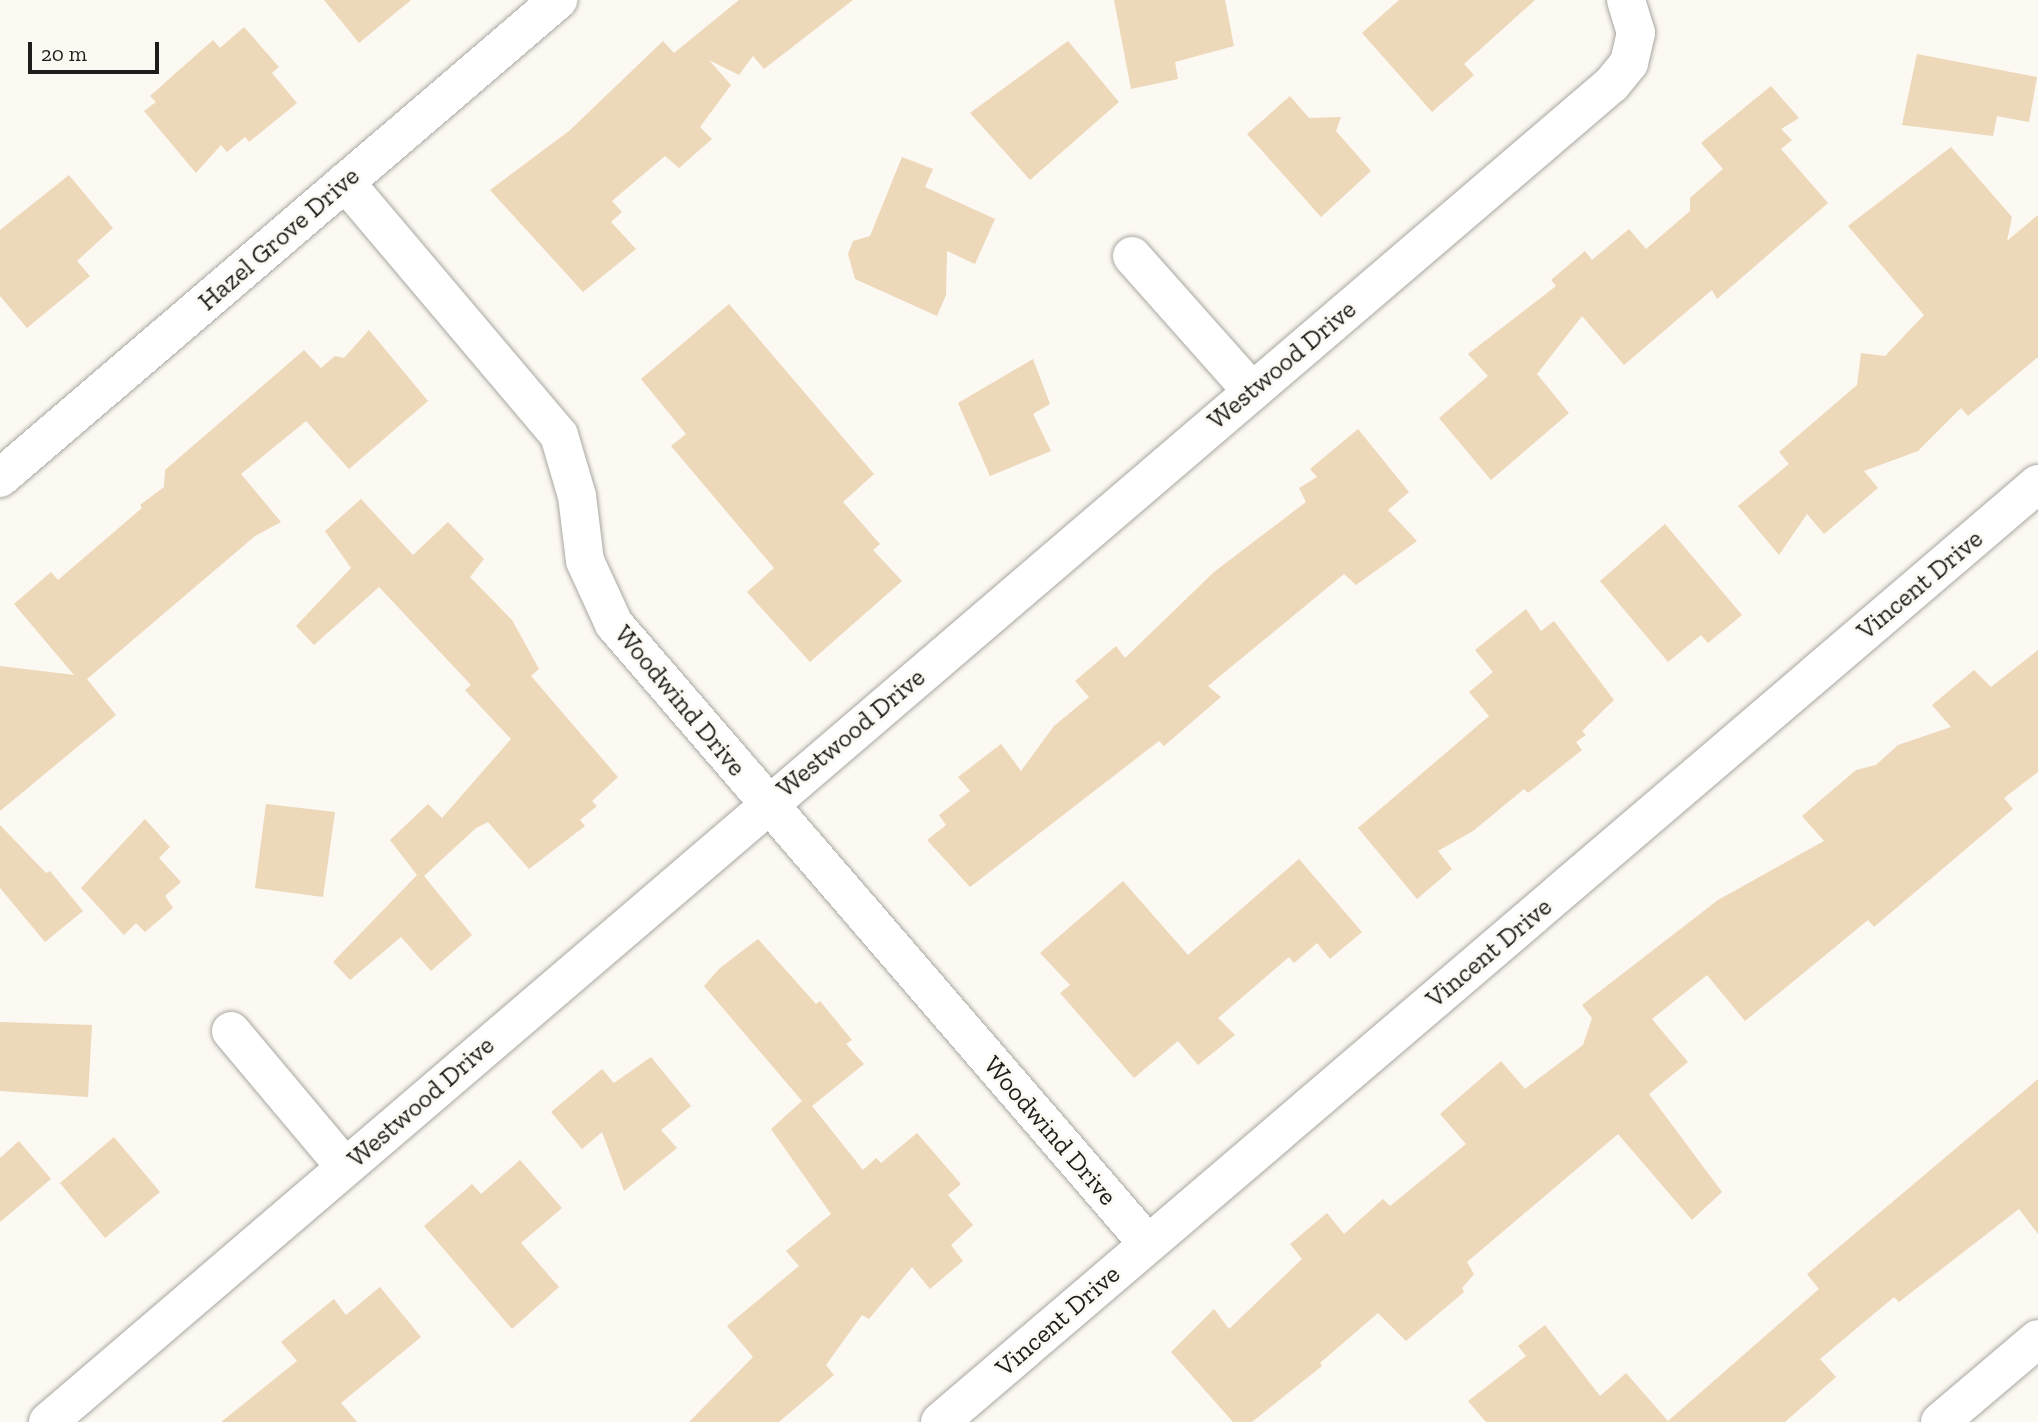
<!DOCTYPE html>
<html>
<head>
<meta charset="utf-8">
<style>
	body { margin:0 }
	#map { position:relative; width:2038px; height:1422px; overflow:hidden; background:#fcf8f2; font-family:"Zilla Slab",serif }
	div>[style] { position:absolute }
	[style*='--x'] { left:calc(var(--x)*1px); top:calc(var(--y)*1px); width:calc(var(--w)*1px); rotate:calc(var(--a)*1deg) }
	.building>* { inset:0; background:#edd8b9 }
	.roads { filter:drop-shadow(0 0 2px #aaa7a1) drop-shadow(0 0 2px #aaa7a1) }
	.minor>* { height:38px; margin:-19px; padding:0 19px; transform-origin:19px; border-radius:19px; background:#fff }
	span { translate:-50% -50%; white-space:nowrap; text-align:center; line-height:1.15; -webkit-text-stroke:5px #fcf8f2; paint-order:stroke }
	.street-label { font-size:26px; color:#1f1d1b }
	.scale { position:absolute; left:28px; top:42px; width:131px; height:32px; box-sizing:border-box; border:4px solid #1f1d1b; border-top:0; padding-left:9px; font-size:21px; line-height:24px; white-space:nowrap; color:#1f1d1b; -webkit-text-stroke:5px #fcf8f2; paint-order:stroke }
</style>
</head>
<body>
<div id="map">
	<div class="building">
		<div style="clip-path:polygon(324px 0,411px 0,359px 43px)"></div>
		<div style="clip-path:polygon(739px 0,853px 0,764px 69px,753px 56px,739px 75px,709px 60px,731px 85px,700px 127px,712px 139px,679px 168px,665px 156px,612px 201px,622px 212px,611px 222px,636px 249px,583px 292px,490px 190px,569px 131px,663px 41px,674px 53px)"></div>
		<div style="clip-path:polygon(1114px 0,1225px 0,1234px 46px,1175px 62px,1178px 79px,1131px 89px)"></div>
		<div style="clip-path:polygon(1399px 0,1535px 0,1464px 64px,1474px 75px,1432px 112px,1362px 33px)"></div>
		<div style="clip-path:polygon(244px 27px,279px 67px,272px 73px,297px 103px,249px 142px,245px 137px,227px 152px,221px 145px,196px 173px,144px 111px,156px 102px,150px 96px,213px 40px,220px 48px)"></div>
		<div style="clip-path:polygon(1068px 41px,1119px 102px,1030px 180px,970px 113px)"></div>
		<div style="clip-path:polygon(1917px 54px,2037px 77px,2029px 122px,1997px 116px,1993px 136px,1902px 125px)"></div>
		<div style="clip-path:polygon(1771px 86px,1799px 118px,1781px 129px,1792px 140px,1781px 149px,1828px 203px,1717px 299px,1712px 290px,1624px 365px,1582px 316px,1537px 374px,1569px 413px,1491px 480px,1439px 418px,1488px 376px,1468px 354px,1556px 286px,1551px 280px,1585px 251px,1592px 260px,1629px 229px,1646px 249px,1690px 211px,1690px 198px,1723px 169px,1701px 143px)"></div>
		<div style="clip-path:polygon(1290px 96px,1309px 118px,1341px 117px,1336px 131px,1371px 171px,1321px 217px,1247px 134px)"></div>
		<div style="clip-path:polygon(1951px 147px,2012px 217px,2007px 241px,2038px 215px,2038px 357px,1968px 416px,1961px 408px,1918px 451px,1864px 471px,1878px 488px,1824px 534px,1807px 514px,1779px 555px,1738px 506px,1789px 464px,1779px 452px,1857px 385px,1861px 353px,1885px 356px,1924px 315px,1848px 226px)"></div>
		<div style="clip-path:polygon(902px 157px,933px 169px,925px 187px,995px 219px,975px 264px,947px 251px,946px 295px,937px 316px,855px 279px,848px 254px,853px 241px,870px 236px)"></div>
		<div style="clip-path:polygon(69px 175px,113px 228px,77px 261px,90px 276px,27px 328px,0 296px,0 230px)"></div>
		<div style="clip-path:polygon(729px 304px,874px 474px,843px 502px,880px 544px,873px 550px,902px 581px,810px 662px,747px 592px,774px 568px,671px 446px,686px 434px,641px 379px)"></div>
		<div style="clip-path:polygon(369px 330px,428px 401px,349px 469px,306px 421px,241px 474px,281px 522px,255px 536px,87px 679px,116px 715px,0 811px,0 666px,74px 675px,14px 604px,51px 572px,58px 580px,142px 508px,140px 505px,164px 487px,165px 470px,304px 350px,321px 368px,335px 356px,344px 358px)"></div>
		<div style="clip-path:polygon(1033px 359px,1050px 404px,1033px 414px,1051px 451px,990px 476px,958px 403px)"></div>
		<div style="clip-path:polygon(1358px 429px,1409px 492px,1388px 510px,1417px 541px,1356px 585px,1344px 574px,1208px 686px,1221px 697px,1164px 746px,1159px 741px,970px 887px,927px 840px,946px 825px,939px 815px,970px 791px,958px 777px,1001px 744px,1021px 771px,1054px 726px,1089px 697px,1075px 681px,1116px 646px,1125px 658px,1214px 572px,1306px 502px,1299px 488px,1317px 477px,1310px 469px)"></div>
		<div style="clip-path:polygon(361px 499px,413px 555px,448px 522px,484px 559px,470px 577px,512px 620px,539px 669px,531px 676px,618px 777px,592px 801px,597px 806px,580px 820px,585px 826px,529px 869px,488px 822px,476px 828px,424px 876px,472px 935px,431px 971px,401px 937px,350px 980px,333px 962px,417px 875px,390px 840px,428px 804px,442px 818px,511px 739px,465px 690px,471px 685px,379px 587px,314px 645px,296px 626px,351px 568px,325px 531px)"></div>
		<div style="clip-path:polygon(1665px 524px,1742px 615px,1708px 643px,1701px 635px,1668px 662px,1600px 581px)"></div>
		<div style="clip-path:polygon(1526px 609px,1541px 631px,1554px 621px,1614px 700px,1582px 731px,1586px 735px,1576px 742px,1582px 750px,1528px 793px,1524px 789px,1473px 831px,1438px 851px,1452px 869px,1417px 899px,1358px 828px,1489px 716px,1469px 692px,1493px 672px,1475px 650px)"></div>
		<div style="clip-path:polygon(2038px 650px,2038px 772px,2004px 798px,2013px 809px,1874px 927px,1868px 920px,1745px 1021px,1707px 975px,1652px 1019px,1688px 1062px,1649px 1094px,1722px 1192px,1692px 1220px,1618px 1134px,1467px 1262px,1474px 1274px,1462px 1288px,1464px 1292px,1406px 1341px,1378px 1313px,1320px 1363px,1322px 1366px,1252px 1422px,1233px 1422px,1171px 1352px,1214px 1309px,1229px 1329px,1302px 1259px,1290px 1244px,1327px 1213px,1344px 1234px,1383px 1199px,1390px 1206px,1466px 1144px,1440px 1114px,1501px 1061px,1525px 1089px,1583px 1045px,1592px 1018px,1582px 1005px,1718px 900px,1824px 841px,1802px 816px,1856px 770px,1876px 765px,1898px 745px,1951px 727px,1932px 705px,1974px 670px,1991px 687px)"></div>
		<div style="clip-path:polygon(266px 804px,335px 812px,323px 897px,255px 888px)"></div>
		<div style="clip-path:polygon(145px 819px,170px 847px,159px 858px,181px 882px,165px 896px,173px 908px,145px 932px,136px 923px,124px 935px,81px 888px)"></div>
		<div style="clip-path:polygon(0 825px,46px 873px,50px 871px,83px 911px,45px 942px,0 888px)"></div>
		<div style="clip-path:polygon(1299px 859px,1362px 932px,1330px 959px,1317px 943px,1294px 963px,1289px 957px,1218px 1018px,1235px 1035px,1198px 1065px,1178px 1041px,1134px 1078px,1060px 993px,1070px 985px,1040px 953px,1123px 881px,1188px 955px)"></div>
		<div style="clip-path:polygon(758px 939px,816px 1004px,820px 1001px,852px 1040px,846px 1044px,864px 1064px,812px 1106px,863px 1170px,876px 1158px,881px 1163px,917px 1133px,961px 1184px,948px 1195px,973px 1225px,951px 1245px,963px 1261px,930px 1289px,912px 1267px,869px 1319px,862px 1315px,826px 1365px,834px 1375px,779px 1422px,689px 1422px,753px 1357px,727px 1326px,799px 1266px,786px 1251px,831px 1214px,771px 1129px,802px 1101px,704px 986px,720px 968px)"></div>
		<div style="clip-path:polygon(0 1022px,92px 1025px,88px 1097px,0 1091px)"></div>
		<div style="clip-path:polygon(651px 1057px,691px 1106px,661px 1130px,677px 1148px,624px 1191px,602px 1132px,582px 1149px,551px 1112px,602px 1069px,614px 1083px)"></div>
		<div style="clip-path:polygon(2038px 1079px,2038px 1234px,2019px 1209px,1899px 1302px,1894px 1297px,1820px 1359px,1836px 1377px,1785px 1422px,1486px 1422px,1468px 1401px,1526px 1356px,1518px 1346px,1545px 1325px,1600px 1396px,1626px 1373px,1668px 1421px,1819px 1289px,1807px 1274px)"></div>
		<div style="clip-path:polygon(114px 1137px,160px 1192px,105px 1238px,60px 1183px)"></div>
		<div style="clip-path:polygon(19px 1141px,51px 1179px,0 1222px,0 1158px)"></div>
		<div style="clip-path:polygon(520px 1160px,562px 1208px,521px 1243px,559px 1287px,512px 1329px,424px 1226px,472px 1184px,481px 1194px)"></div>
		<div style="clip-path:polygon(380px 1287px,421px 1337px,341px 1403px,357px 1422px,221px 1422px,297px 1361px,281px 1342px,334px 1299px,346px 1315px)"></div>
	</div>
	<div class="roads">
		<div class="minor">
			<div style="--x:345;--y:182;--w:331;--a:49.8"></div>
			<div style="--x:559;--y:435;--w:64;--a:73.6"></div>
			<div style="--x:577;--y:496;--w:65;--a:83"></div>
			<div style="--x:585;--y:561;--w:69;--a:65.3"></div>
			<div style="--x:614;--y:624;--w:818;--a:49.26"></div>
			<div style="--x:1132;--y:256;--w:181;--a:48.4"></div>
			<div style="--x:0;--y:478;--w:735;--a:-40.58"></div>
			<div style="--x:231;--y:1031;--w:177;--a:50"></div>
			<div style="--x:48;--y:1422;--w:2058;--a:-40.55"></div>
			<div style="--x:1612;--y:84;--w:27;--a:-51"></div>
			<div style="--x:1629;--y:63;--w:31;--a:-77"></div>
			<div style="--x:1636;--y:33;--w:34;--a:-107"></div>
			<div style="--x:940;--y:1422;--w:1444;--a:-40.51"></div>
			<div style="--x:1940;--y:1422;--w:128;--a:-40.3"></div>
		</div>
	</div>
	<div class="street-label">
		<span style="left:279px;top:239px;rotate:-41deg">Hazel Grove Drive</span>
		<span style="left:1282px;top:365px;rotate:-40deg">Westwood Drive</span>
		<span style="left:1920px;top:585px;rotate:-40deg">Vincent Drive</span>
		<span style="left:680px;top:701px;rotate:50deg">Woodwind Drive</span>
		<span style="left:851px;top:733px;rotate:-40deg">Westwood Drive</span>
		<span style="left:1489px;top:953px;rotate:-40deg">Vincent Drive</span>
		<span style="left:421px;top:1102px;rotate:-41deg">Westwood Drive</span>
		<span style="left:1050px;top:1131px;rotate:49deg">Woodwind Drive</span>
		<span style="left:1058px;top:1321px;rotate:-41deg">Vincent Drive</span>
	</div>
	<div class="scale">20 m</div>
</div>
</body>
</html>
